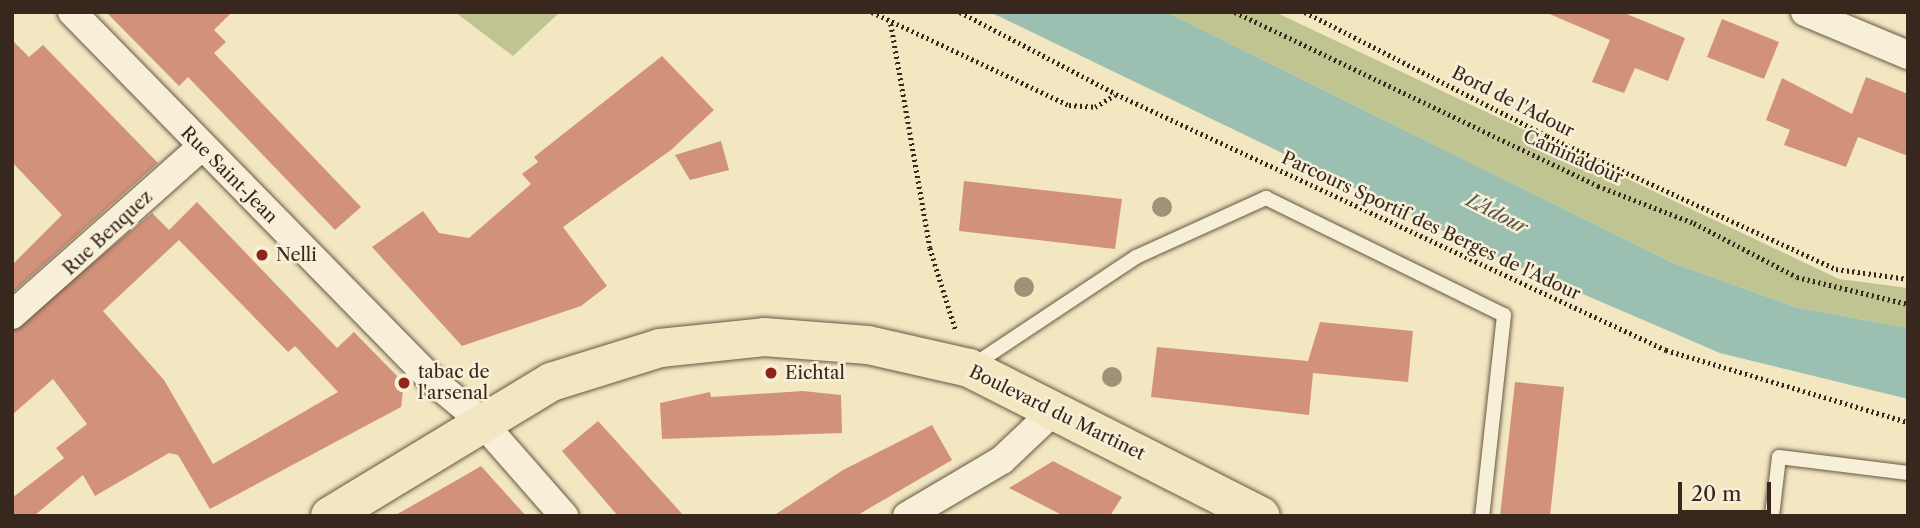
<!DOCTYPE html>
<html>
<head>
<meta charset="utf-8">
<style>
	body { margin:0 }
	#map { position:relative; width:1920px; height:528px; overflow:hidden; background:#f3e7c1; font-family:"Libre Caslon Text",serif }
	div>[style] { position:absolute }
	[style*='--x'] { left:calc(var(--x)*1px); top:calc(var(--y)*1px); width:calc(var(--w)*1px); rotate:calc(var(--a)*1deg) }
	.green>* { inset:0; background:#bfc490 }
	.water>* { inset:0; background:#9bc0b1 }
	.building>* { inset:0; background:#d2927a }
	.path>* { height:4.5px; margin-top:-2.25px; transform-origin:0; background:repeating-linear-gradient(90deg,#37271c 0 2px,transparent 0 5.5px) }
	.roads { filter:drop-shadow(0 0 2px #665745) drop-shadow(0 0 2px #665745) }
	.lane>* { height:14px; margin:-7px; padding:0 7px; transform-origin:7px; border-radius:7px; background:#f7efd7 }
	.street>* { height:28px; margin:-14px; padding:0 14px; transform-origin:14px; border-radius:14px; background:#f7efd7 }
	.primary>* { height:38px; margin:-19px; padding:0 19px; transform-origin:19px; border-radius:19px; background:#f3e7c1 }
	.trees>* { width:20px; height:20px; margin:-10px; border-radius:50%; background:#9e9376 }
	.dots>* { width:19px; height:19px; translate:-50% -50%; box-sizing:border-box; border:4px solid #f7efd7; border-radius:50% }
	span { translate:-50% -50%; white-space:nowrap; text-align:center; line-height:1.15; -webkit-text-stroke:5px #f7efd7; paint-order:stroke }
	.street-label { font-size:18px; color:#37271c }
	.poi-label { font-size:18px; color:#37271c }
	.left { translate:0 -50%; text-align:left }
	.water-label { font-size:19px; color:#555549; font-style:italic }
	.frame { position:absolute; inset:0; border:14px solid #37271c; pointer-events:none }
	.scale { position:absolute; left:1678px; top:482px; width:93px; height:32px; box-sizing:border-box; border:4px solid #37271c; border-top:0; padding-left:9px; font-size:21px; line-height:24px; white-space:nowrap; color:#37271c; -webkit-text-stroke:5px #f7efd7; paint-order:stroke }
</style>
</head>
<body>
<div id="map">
	<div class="green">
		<div style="clip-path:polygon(455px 12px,560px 12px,513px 56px)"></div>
		<div style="clip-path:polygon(1166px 12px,1275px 12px,1839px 279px,1908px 288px,1908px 328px,1795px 307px,1673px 263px)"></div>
	</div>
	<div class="water">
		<div style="clip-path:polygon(990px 12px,1166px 12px,1673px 263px,1795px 307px,1908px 328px,1908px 399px,1720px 353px,1508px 262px)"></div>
	</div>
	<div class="building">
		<div style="clip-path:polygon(106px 12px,232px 12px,214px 30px,226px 42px,214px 53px,361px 207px,335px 230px,188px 77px,179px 86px)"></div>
		<div style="clip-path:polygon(1545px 12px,1622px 12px,1685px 38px,1668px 81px,1635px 68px,1624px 93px,1592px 82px,1610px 40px)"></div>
		<div style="clip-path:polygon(1722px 19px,1779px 42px,1764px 79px,1707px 57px)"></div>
		<div style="clip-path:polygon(12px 40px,29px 57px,43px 45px,158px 163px,12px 293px,12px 265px,62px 215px,12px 162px)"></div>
		<div style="clip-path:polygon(662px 56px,714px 110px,671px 150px,563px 227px,607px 286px,581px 306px,462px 346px,372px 247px,423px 211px,439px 233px,469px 238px,531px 184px,522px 174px,538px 162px,534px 157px)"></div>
		<div style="clip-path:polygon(1866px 77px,1908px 94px,1908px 156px,1858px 137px,1846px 167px,1784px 145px,1790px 130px,1766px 120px,1782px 78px,1852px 114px)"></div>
		<div style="clip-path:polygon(721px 141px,729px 170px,690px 180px,675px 155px)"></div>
		<div style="clip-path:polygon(964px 181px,1122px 199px,1115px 249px,959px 231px)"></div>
		<div style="clip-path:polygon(evenodd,197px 202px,337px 348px,354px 332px,404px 383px,401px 407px,210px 509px,178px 455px,169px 453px,95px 496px,83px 475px,34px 516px,12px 516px,12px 498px,64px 458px,56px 448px,87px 424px,53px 379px,12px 415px,12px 331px,152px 213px,175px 236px,169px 230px,197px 202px,179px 240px,288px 352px,295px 346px,338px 392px,213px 464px,164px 380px,103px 311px,179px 240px)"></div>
		<div style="clip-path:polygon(1320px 322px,1413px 331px,1408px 382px,1313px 373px,1309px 415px,1151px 397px,1157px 347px,1308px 361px)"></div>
		<div style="clip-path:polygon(1515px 382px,1564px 387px,1550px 516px,1500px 516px)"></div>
		<div style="clip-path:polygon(803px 391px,841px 395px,842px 433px,662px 439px,660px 403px,710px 392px,711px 397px)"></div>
		<div style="clip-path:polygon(598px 421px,684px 516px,618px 516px,562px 451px)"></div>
		<div style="clip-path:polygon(932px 425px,952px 460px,856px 516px,773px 516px,843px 470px)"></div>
		<div style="clip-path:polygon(1053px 461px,1122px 497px,1110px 516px,1064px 516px,1009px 488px)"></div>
		<div style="clip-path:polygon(481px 466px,526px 516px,394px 516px,464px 476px)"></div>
	</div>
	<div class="path">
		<div style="--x:872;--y:12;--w:218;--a:25.3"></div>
		<div style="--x:1069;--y:105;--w:26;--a:4"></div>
		<div style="--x:1095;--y:107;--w:23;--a:-31"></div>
		<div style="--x:960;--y:12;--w:176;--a:27.7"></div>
		<div style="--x:1116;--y:94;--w:607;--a:24.96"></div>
		<div style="--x:1666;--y:350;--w:252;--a:16.6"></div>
		<div style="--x:1235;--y:12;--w:403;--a:25.6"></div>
		<div style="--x:1598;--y:186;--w:103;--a:21.1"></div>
		<div style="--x:1694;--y:223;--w:116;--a:27.7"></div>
		<div style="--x:1797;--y:277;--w:114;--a:13.7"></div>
		<div style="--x:1305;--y:12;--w:272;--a:27.1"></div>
		<div style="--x:1547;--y:136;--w:318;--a:24.7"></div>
		<div style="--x:1836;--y:269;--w:73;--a:7.9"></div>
		<div style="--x:891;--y:24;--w:227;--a:80.1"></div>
		<div style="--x:930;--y:248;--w:87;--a:72.6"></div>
	</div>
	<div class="roads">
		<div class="lane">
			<div style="--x:972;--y:366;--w:197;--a:-33.6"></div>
			<div style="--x:1136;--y:257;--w:143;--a:-24.4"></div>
			<div style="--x:1266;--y:198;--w:265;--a:26.2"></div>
			<div style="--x:1504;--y:315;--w:202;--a:96.2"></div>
			<div style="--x:1772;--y:516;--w:59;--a:-83.2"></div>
			<div style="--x:1779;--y:457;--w:130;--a:7.1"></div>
		</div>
		<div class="street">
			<div style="--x:72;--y:12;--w:515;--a:45.63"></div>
			<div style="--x:432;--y:380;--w:62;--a:39.8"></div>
			<div style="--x:480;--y:420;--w:128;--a:48.8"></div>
			<div style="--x:1805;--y:12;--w:112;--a:22.7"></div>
			<div style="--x:12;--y:315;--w:251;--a:-41.6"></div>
			<div style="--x:907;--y:516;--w:110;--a:-30.5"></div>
			<div style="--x:1002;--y:460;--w:74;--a:-43.4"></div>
		</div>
		<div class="primary">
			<div style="--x:330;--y:516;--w:258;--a:-31.2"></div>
			<div style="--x:551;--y:382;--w:114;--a:-17.3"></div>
			<div style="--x:660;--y:348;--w:105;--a:-6"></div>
			<div style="--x:764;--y:337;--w:104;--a:4.4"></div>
			<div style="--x:868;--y:345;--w:104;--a:12.8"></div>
			<div style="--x:969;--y:368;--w:327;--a:26.9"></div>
		</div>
	</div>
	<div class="trees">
		<div style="left:1162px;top:207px"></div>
		<div style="left:1024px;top:287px"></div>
		<div style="left:1112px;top:377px"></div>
	</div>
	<div class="dots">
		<div style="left:262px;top:255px;background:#8f2418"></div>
		<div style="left:771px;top:373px;background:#8f2418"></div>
		<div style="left:404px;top:383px;background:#8f2418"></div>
	</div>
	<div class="street-label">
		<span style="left:1513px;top:102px;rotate:27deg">Bord de l'Adour</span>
		<span style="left:1573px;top:157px;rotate:24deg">Caminadour</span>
		<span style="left:229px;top:175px;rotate:45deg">Rue Saint-Jean</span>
		<span style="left:1431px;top:226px;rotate:25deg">Parcours Sportif des Berges de l'Adour</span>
		<span style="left:108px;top:233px;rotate:-43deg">Rue Benquez</span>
		<span style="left:1057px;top:413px;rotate:26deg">Boulevard du Martinet</span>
	</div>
	<div class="poi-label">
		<span class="left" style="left:276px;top:255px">Nelli</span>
		<span class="left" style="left:418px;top:383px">tabac de<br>l'arsenal</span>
		<span class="left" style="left:785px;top:373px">Eichtal</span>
	</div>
	<div class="water-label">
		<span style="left:1497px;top:214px;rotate:27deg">L'Adour</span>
	</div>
	<div class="frame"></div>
	<div class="scale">20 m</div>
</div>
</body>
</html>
